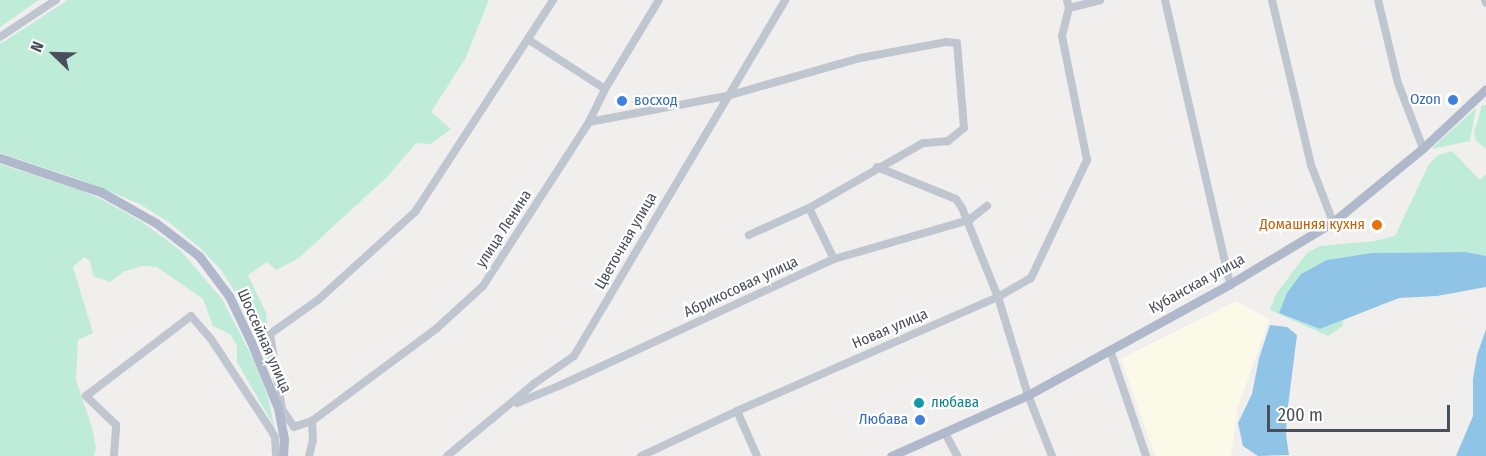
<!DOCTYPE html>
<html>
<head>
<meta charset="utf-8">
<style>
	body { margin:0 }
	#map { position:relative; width:1486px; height:456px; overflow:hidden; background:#f1efee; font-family:"Fira Sans Condensed",sans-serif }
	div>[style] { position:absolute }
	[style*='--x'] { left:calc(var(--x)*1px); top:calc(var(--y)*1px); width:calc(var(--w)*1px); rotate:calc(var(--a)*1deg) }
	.commercial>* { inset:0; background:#fbf9e8 }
	.green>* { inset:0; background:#bfecd8 }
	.water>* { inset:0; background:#8fc4e6 }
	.minor>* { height:8px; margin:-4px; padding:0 4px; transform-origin:4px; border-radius:4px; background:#c0c6cf }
	.major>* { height:9px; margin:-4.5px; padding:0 4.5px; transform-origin:4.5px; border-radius:4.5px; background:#b0b9cb }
	.dots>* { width:16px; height:16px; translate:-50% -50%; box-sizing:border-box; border:3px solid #fff; border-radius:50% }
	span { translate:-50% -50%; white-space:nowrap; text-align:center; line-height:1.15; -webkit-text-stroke:4.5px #fff; paint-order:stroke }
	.shop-label { font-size:15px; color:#366cbe }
	.right { translate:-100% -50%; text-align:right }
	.left { translate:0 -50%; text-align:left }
	.food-label { font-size:15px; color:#c56008 }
	.street-label { font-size:15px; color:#484e5a }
	.culture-label { font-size:15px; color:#0d838f }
	.north { position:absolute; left:24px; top:24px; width:60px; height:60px; -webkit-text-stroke:4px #fff; paint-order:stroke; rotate:293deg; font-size:16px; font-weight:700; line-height:24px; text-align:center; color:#484e5a }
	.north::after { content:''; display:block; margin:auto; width:21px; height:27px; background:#484e5a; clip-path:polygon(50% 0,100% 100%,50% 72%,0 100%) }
	.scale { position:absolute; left:1267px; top:405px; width:183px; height:27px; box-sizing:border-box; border:3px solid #484e5a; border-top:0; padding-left:8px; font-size:18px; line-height:21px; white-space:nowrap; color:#484e5a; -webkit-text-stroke:4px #fff; paint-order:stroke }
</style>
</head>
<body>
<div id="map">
	<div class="commercial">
		<div style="clip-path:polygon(1236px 301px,1269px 319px,1238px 407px,1231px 456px,1155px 456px,1121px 359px)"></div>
	</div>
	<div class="green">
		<div style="clip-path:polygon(0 0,39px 0,0 27px)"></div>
		<div style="clip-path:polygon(68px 0,489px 0,465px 59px,431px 112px,451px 129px,431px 144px,416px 143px,388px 176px,299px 258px,276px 270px,267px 262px,248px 275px,266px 313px,274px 379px,246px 309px,221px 270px,201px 249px,170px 223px,140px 204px,81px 180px,0 153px,0 44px)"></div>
		<div style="clip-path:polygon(1482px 105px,1486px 105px,1486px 149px,1476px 141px,1474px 133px)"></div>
		<div style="clip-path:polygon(1476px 108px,1470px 141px,1432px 149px,1433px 147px)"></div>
		<div style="clip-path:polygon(1452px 151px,1480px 180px,1486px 174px,1486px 256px,1466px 252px,1371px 253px,1327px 260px,1320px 329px,1343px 320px,1343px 326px,1328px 336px,1270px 310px,1276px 294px,1307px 253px,1320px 246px,1374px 241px,1395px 236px,1429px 164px,1438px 155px)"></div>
		<div style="clip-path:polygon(0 164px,83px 191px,103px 200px,142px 222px,180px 250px,222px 299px,254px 361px,268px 397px,274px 426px,237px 362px,237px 346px,230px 334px,213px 326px,203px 299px,157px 267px,143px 266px,125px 271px,110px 282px,93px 276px,90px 261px,84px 257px,73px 267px,93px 333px,78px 340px,76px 380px,92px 427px,96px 447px,94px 456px,0 456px)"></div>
	</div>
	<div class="water">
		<div style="clip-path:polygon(1466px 252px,1486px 256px,1486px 287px,1437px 296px,1399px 298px,1320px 329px,1279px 313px,1287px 293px,1301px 274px,1327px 260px,1371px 253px)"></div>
		<div style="clip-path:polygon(1270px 325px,1287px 327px,1297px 335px,1287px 414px,1286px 435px,1289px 455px,1258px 456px,1243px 446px,1238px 423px,1252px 394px,1259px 358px)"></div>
		<div style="clip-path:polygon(1486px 329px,1486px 456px,1456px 456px,1473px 416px,1473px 379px,1477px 355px)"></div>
	</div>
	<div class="minor">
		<div style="--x:1165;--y:0;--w:291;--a:77.1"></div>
		<div style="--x:1272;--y:0;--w:170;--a:76.7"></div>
		<div style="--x:1311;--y:165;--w:61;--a:68.9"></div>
		<div style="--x:1378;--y:0;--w:85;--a:76.5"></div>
		<div style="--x:1398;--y:83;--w:70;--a:69"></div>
		<div style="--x:1485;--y:0;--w:3;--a:72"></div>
		<div style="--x:1069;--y:8;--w:32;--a:-14"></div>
		<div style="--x:0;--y:37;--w:67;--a:-33.5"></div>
		<div style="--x:529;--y:40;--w:90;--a:32.8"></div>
		<div style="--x:589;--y:122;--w:140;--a:-10.7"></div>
		<div style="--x:727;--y:96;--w:138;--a:-15.9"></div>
		<div style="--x:860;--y:58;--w:87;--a:-10.5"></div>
		<div style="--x:946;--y:42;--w:11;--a:5"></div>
		<div style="--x:957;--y:43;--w:85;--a:85.3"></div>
		<div style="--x:964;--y:128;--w:21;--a:141"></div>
		<div style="--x:948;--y:141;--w:25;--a:175"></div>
		<div style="--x:923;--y:143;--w:131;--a:150.3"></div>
		<div style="--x:809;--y:208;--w:66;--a:155.8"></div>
		<div style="--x:877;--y:167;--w:85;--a:22.1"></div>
		<div style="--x:956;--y:199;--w:11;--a:56"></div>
		<div style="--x:962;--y:208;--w:96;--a:68"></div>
		<div style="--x:998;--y:297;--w:102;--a:73"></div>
		<div style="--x:1028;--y:395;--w:66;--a:68.5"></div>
		<div style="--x:809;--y:208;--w:57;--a:63.9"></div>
		<div style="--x:1110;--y:350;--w:112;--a:71.2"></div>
		<div style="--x:517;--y:403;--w:48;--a:-22.2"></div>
		<div style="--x:561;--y:385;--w:301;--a:-24.8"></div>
		<div style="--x:834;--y:259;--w:141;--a:-16.1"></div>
		<div style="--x:969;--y:220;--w:23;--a:-38"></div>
		<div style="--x:737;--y:411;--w:49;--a:66"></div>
		<div style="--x:312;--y:421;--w:156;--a:-36.6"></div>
		<div style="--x:437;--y:328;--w:62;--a:-42.4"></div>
		<div style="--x:483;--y:286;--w:195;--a:-57.1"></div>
		<div style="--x:589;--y:122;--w:37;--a:-64"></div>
		<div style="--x:605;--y:89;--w:104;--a:-58.8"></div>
		<div style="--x:945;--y:433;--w:26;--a:62"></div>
		<div style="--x:114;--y:456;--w:31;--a:-86"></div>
		<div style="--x:116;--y:425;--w:42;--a:-136"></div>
		<div style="--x:86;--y:396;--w:132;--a:-37.3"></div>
		<div style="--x:191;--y:316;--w:30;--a:49"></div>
		<div style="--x:211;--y:339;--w:105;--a:56.6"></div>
		<div style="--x:269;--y:427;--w:12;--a:59"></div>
		<div style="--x:275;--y:437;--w:19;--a:87"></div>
		<div style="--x:309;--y:456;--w:16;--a:-76"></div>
		<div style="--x:313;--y:440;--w:19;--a:-93"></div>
		<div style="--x:312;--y:421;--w:19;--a:162"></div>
		<div style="--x:294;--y:427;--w:22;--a:-124"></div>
		<div style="--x:282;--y:409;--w:76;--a:-99.1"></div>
		<div style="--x:270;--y:334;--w:60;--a:-35.5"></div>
		<div style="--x:319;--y:299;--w:130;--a:-42.2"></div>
		<div style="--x:415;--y:212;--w:253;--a:-56.9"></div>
		<div style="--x:447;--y:456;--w:114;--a:-39.7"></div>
		<div style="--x:535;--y:383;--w:47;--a:-34.7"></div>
		<div style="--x:574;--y:356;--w:414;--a:-59.3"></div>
		<div style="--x:641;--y:456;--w:106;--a:-25.1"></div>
		<div style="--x:737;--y:411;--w:285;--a:-23.6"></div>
		<div style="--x:998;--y:297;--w:38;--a:-30"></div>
		<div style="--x:1031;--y:278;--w:131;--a:-64.6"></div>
		<div style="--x:1087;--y:160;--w:126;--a:-101.4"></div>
		<div style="--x:1062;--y:36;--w:29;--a:-76"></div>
		<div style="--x:1069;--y:8;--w:8;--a:-104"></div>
	</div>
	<div class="major">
		<div style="--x:0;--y:158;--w:107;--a:18.6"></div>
		<div style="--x:101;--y:192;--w:63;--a:29.4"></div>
		<div style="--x:156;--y:223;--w:54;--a:37.5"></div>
		<div style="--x:199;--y:256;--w:50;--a:53.1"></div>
		<div style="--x:229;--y:296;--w:51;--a:64.4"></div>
		<div style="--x:251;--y:342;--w:71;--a:67.8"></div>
		<div style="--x:278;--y:408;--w:32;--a:79"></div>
		<div style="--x:284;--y:439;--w:17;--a:93"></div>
		<div style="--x:891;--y:456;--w:150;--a:-24"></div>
		<div style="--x:1028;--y:395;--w:230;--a:-28.8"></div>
		<div style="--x:1230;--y:284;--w:120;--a:-31"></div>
		<div style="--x:1333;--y:222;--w:117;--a:-39.4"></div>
		<div style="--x:1423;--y:148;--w:86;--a:-43.1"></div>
	</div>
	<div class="dots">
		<div style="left:1453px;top:100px;background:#3f7fe0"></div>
		<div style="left:622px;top:101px;background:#3f7fe0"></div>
		<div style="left:1377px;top:225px;background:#e8710a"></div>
		<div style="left:919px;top:403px;background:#0f9aa8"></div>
		<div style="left:920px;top:420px;background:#3f7fe0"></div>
	</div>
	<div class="shop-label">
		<span class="right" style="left:1441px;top:100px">Ozon</span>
		<span class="left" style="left:634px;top:101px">восход</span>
		<span class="right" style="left:908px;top:420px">Любава</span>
	</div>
	<div class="food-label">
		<span class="right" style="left:1365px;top:225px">Домашняя кухня</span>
	</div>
	<div class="street-label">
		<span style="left:504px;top:229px;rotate:-57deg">улица Ленина</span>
		<span style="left:626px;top:241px;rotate:-60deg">Цветочная улица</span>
		<span style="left:1197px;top:284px;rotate:-29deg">Кубанская улица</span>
		<span style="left:741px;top:287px;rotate:-25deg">Абрикосовая улица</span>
		<span style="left:890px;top:329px;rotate:-23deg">Новая улица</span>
		<span style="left:264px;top:341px;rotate:66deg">Шоссейная улица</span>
	</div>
	<div class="culture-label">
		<span class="left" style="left:931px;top:403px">любава</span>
	</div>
	<div class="north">N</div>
	<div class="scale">200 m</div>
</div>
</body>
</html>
